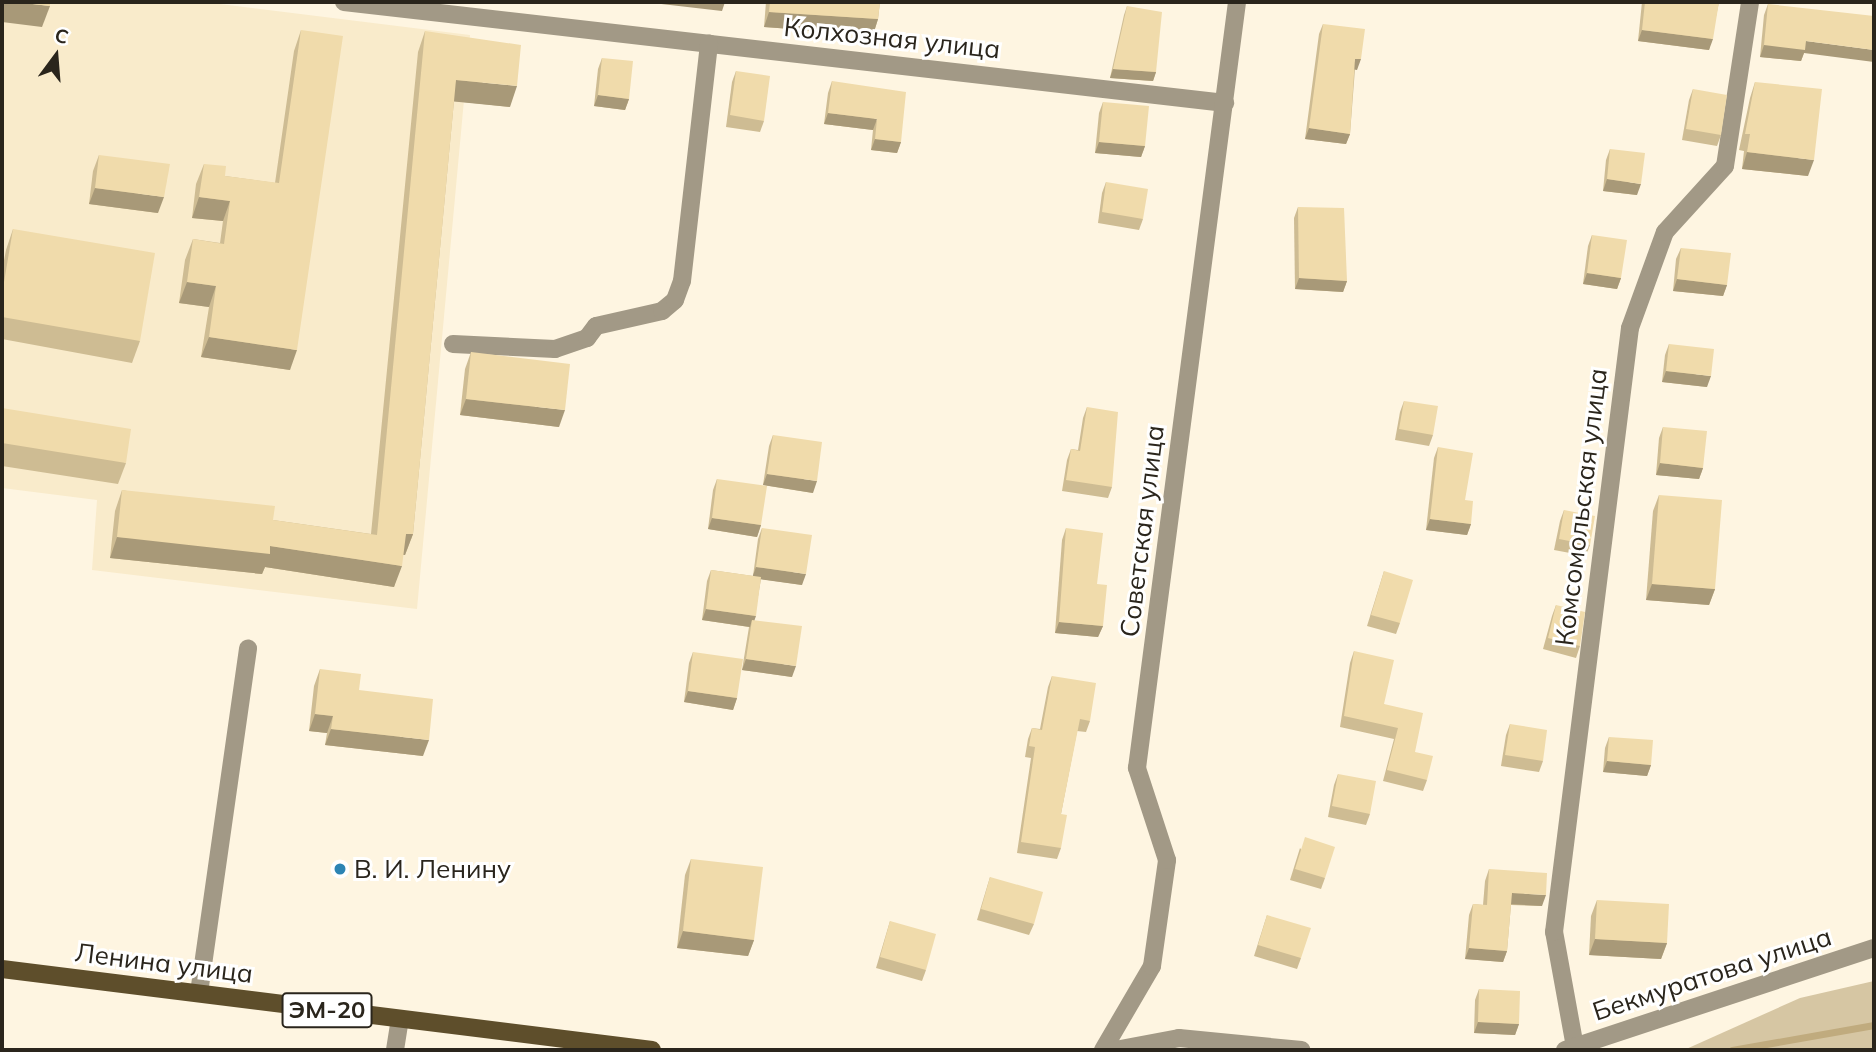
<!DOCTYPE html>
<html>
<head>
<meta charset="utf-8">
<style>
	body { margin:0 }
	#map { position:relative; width:1876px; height:1052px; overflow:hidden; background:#fef5e1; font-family:Mulish,sans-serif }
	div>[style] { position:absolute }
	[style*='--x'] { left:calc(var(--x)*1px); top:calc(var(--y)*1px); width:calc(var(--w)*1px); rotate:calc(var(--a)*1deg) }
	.built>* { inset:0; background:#f9ebcb }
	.green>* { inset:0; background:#d6c6a3 }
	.stream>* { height:7px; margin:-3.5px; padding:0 3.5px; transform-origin:3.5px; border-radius:3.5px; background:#c0ab7e }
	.minor>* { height:18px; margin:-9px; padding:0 9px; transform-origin:9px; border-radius:9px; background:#a29986 }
	.primary>* { height:18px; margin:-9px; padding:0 9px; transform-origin:9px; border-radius:9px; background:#5e4e2b }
	.wall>* { inset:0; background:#cebc93 }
	.shaded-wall>* { inset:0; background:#a89978 }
	.building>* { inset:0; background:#f0dbab }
	.dots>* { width:19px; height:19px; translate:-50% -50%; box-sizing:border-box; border:4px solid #fff; border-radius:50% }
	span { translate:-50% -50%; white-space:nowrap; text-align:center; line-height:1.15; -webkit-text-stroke:6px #fff; paint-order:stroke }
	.shield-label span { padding:2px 5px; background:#fff; border:2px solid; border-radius:5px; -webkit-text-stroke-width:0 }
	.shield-label { font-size:24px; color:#2a251c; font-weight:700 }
	.street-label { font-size:26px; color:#2a251c }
	.poi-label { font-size:26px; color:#2a251c }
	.left { translate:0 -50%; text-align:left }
	.frame { position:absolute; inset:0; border:4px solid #2a251c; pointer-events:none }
	.north { position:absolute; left:21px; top:21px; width:70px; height:70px; -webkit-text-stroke:5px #fff; paint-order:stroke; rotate:16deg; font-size:19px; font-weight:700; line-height:28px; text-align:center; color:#2a251c }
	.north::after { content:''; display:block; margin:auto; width:24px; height:32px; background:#2a251c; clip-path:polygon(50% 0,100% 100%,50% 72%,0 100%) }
</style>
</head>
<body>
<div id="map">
	<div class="built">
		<div style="clip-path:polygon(2px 2px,204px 2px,470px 35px,417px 609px,92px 570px,97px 500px,2px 488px)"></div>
	</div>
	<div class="green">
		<div style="clip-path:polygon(1874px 981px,1874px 1049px,1684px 1050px,1800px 998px)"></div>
	</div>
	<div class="stream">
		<div style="--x:1732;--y:1050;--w:144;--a:-10"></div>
	</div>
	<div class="minor">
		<div style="--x:344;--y:2;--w:887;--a:6.54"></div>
		<div style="--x:453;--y:344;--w:102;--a:2.8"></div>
		<div style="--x:555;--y:349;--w:34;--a:-19"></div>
		<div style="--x:587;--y:338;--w:15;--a:-53"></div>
		<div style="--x:596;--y:326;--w:68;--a:-12.8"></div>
		<div style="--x:662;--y:311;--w:17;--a:-40"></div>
		<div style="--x:675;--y:300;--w:20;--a:-70"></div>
		<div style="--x:682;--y:281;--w:239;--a:-83.5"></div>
		<div style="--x:199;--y:993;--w:348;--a:-81.9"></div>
		<div style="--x:1575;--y:1047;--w:117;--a:-100.3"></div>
		<div style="--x:1554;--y:932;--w:609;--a:-82.83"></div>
		<div style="--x:1630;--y:328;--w:102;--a:-70"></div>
		<div style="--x:1665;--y:232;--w:89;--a:-47.7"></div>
		<div style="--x:1725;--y:166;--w:166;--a:-81.3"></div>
		<div style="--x:395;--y:1050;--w:31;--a:-81"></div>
		<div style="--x:1103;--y:1050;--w:97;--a:-59.7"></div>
		<div style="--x:1152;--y:966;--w:107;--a:-81.9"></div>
		<div style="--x:1167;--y:860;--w:97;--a:-108.1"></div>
		<div style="--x:1137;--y:768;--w:772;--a:-82.56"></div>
		<div style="--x:1115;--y:1050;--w:65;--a:-10.6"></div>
		<div style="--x:1179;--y:1038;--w:123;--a:5.6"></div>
		<div style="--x:1565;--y:1050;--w:325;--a:-18.3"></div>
	</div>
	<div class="primary">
		<div style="--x:2;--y:969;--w:655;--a:7.1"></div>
	</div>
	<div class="wall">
		<div style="clip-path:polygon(766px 2px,880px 2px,878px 19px,873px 35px,764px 27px)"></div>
		<div style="clip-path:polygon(1642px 2px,1719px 2px,1709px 50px,1638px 41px)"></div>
		<div style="clip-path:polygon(1768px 4px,1804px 53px,1801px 61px,1760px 57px,1764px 15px)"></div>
		<div style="clip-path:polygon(1127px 6px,1156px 72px,1153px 81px,1110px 78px,1124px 15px)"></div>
		<div style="clip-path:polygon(1323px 24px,1357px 70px,1355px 69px,1350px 134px,1346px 144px,1305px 139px,1319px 34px)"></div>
		<div style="clip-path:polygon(301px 30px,290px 370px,201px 357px,209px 307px,179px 303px,185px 260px,193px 239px,220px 243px,223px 221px,192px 218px,196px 184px,204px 164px,225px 176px,275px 183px,294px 51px)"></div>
		<div style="clip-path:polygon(425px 31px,510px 107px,454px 101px,413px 534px,405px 555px,403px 555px,394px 587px,265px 567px,262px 574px,110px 558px,115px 511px,122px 490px,273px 520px,371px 534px,418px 52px)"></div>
		<div style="clip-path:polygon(602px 58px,629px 99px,625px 110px,594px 106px,598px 69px)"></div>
		<div style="clip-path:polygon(736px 71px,764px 121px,760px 132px,726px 127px,732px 82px)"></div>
		<div style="clip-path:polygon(832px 81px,901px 142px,897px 153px,871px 150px,873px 130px,824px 124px,828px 93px)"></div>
		<div style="clip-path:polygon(1755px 82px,1808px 176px,1742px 169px,1744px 151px,1739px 150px,1750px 98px)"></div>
		<div style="clip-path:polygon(1693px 89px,1721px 135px,1717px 146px,1682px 140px,1689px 100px)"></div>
		<div style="clip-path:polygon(1103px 102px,1145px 146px,1141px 157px,1095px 153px,1099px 113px)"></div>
		<div style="clip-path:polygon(1610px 149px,1637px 195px,1603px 191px,1606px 160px)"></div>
		<div style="clip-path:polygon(99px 155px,158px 213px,89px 204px,93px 171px)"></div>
		<div style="clip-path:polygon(1106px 182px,1143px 219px,1139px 230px,1098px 223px,1102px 193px)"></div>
		<div style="clip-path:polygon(1298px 207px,1347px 281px,1343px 292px,1295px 289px,1294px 218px)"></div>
		<div style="clip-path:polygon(13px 229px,140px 341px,132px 363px,2px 339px,2px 271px,6px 250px)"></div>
		<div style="clip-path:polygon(1592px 235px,1621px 278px,1617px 289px,1583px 284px,1588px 246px)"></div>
		<div style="clip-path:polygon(1681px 248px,1727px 285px,1723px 296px,1673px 291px,1676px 259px)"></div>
		<div style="clip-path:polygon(1669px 344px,1707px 387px,1662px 382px,1665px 355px)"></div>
		<div style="clip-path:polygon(471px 352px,559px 427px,460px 415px,465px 369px)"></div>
		<div style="clip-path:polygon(1404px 401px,1433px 435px,1429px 446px,1395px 440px,1400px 412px)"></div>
		<div style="clip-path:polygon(1087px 407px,1112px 487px,1108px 498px,1062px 491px,1067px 460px,1071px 449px,1078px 450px,1083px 418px)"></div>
		<div style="clip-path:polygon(2px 408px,126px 463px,118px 484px,2px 466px)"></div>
		<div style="clip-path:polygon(1663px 427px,1703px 468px,1699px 479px,1656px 475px,1659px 438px)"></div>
		<div style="clip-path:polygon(773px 435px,813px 493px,763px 485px,769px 446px)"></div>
		<div style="clip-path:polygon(1438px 447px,1465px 500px,1471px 524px,1467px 535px,1426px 530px,1434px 458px)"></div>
		<div style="clip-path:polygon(717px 479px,761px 525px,757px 537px,708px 529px,713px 490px)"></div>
		<div style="clip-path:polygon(1659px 495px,1715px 589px,1709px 605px,1646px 600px,1653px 511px)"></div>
		<div style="clip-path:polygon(1564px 510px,1590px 545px,1586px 556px,1554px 550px,1560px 521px)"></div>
		<div style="clip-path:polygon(762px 528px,802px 585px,761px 579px,754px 620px,792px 677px,742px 670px,749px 627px,702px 620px,707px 581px,711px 570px,753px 576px,758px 539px)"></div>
		<div style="clip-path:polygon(1066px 528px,1097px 584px,1103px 626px,1098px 637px,1055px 633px,1062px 540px)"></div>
		<div style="clip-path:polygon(1384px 571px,1400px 623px,1396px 634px,1367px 626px)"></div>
		<div style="clip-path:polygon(1556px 605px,1580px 646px,1576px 658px,1543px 649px,1552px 616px)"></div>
		<div style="clip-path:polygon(1354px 651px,1384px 704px,1415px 752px,1427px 780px,1423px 791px,1383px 781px,1394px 739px,1340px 727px,1350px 663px)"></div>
		<div style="clip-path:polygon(693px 652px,737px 698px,733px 710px,684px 702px,689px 663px)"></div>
		<div style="clip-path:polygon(320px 669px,423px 756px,325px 745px,327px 733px,309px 731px,314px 686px)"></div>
		<div style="clip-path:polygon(1052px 676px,1090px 721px,1086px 732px,1077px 731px,1061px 814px,1061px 848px,1057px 859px,1017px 853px,1031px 758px,1025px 757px,1028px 739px,1032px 728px,1040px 729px,1048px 687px)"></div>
		<div style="clip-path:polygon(1510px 724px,1543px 761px,1539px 772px,1501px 766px,1506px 735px)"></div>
		<div style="clip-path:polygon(1609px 737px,1651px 765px,1647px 776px,1603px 772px,1605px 748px)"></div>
		<div style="clip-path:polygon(1338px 774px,1370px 814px,1366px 825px,1328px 817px,1334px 785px)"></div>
		<div style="clip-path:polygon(1300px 848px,1325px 878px,1321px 889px,1290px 880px)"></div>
		<div style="clip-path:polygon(691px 859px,754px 940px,748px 956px,677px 948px,685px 875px)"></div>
		<div style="clip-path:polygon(1489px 869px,1542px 906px,1511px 905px,1507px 951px,1503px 962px,1465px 959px,1469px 915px,1473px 904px,1483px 905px,1485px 881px)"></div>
		<div style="clip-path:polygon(990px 877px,1034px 924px,1029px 935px,977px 920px)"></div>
		<div style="clip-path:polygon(1597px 900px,1667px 943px,1661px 959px,1589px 955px,1591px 916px)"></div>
		<div style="clip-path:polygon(1267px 915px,1301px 958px,1297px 969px,1254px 956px)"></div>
		<div style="clip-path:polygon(890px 921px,926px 970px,922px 981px,876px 968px)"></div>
		<div style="clip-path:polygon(1479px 989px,1519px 1024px,1515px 1035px,1474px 1033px,1475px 1000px)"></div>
	</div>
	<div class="shaded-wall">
		<div style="clip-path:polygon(2px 2px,15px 2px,50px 6px,42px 27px,2px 22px)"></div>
		<div style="clip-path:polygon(644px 2px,725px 2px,722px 11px)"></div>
		<div style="clip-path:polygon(769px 12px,878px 19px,873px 35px,764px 27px)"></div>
		<div style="clip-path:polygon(1642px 30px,1713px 39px,1709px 50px,1638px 41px)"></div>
		<div style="clip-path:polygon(1806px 41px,1874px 50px,1874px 62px,1804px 53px,1801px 61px,1760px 57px,1764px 45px)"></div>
		<div style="clip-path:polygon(1355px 59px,1361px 59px,1357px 70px,1352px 69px)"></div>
		<div style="clip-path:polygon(1113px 69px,1156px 72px,1153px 81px,1110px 78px)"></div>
		<div style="clip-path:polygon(456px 80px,517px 86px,510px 107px,449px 101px)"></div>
		<div style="clip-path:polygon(598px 95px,629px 99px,625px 110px,594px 106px)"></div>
		<div style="clip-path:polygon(828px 113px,877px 119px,873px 130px,824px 124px)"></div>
		<div style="clip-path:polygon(1309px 128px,1350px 134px,1346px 144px,1305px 139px)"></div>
		<div style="clip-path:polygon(875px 139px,901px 142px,897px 153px,871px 150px)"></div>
		<div style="clip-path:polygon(1099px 142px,1145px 146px,1141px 157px,1095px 153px)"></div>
		<div style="clip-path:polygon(1747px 152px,1814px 160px,1808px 176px,1742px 169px)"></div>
		<div style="clip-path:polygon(1607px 179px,1641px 184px,1637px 195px,1603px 191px)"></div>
		<div style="clip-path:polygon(95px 188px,164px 197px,158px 213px,89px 204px)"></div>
		<div style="clip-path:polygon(199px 197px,230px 201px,223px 221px,192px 218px)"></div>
		<div style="clip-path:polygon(1587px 273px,1621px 278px,1617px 289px,1583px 284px)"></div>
		<div style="clip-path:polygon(1299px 278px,1347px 281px,1343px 292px,1295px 289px)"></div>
		<div style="clip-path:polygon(1677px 279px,1727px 285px,1723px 296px,1673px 291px)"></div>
		<div style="clip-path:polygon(187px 282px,216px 286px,209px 307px,179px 303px)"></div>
		<div style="clip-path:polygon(209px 337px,297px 350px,290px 370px,201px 357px)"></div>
		<div style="clip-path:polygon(1666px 371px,1711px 376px,1707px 387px,1662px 382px)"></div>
		<div style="clip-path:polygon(466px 399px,565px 410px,559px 427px,460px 415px)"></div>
		<div style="clip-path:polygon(1660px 463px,1703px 468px,1699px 479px,1656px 475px)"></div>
		<div style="clip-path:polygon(767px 474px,817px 481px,813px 493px,763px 485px)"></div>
		<div style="clip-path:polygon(712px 518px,761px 525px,757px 537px,708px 529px)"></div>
		<div style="clip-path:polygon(1430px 519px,1471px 524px,1467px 535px,1426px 530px)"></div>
		<div style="clip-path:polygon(406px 534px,413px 534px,405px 555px,399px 554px)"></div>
		<div style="clip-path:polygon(117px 537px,270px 546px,402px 566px,394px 587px,265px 567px,262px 574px,110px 558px)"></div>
		<div style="clip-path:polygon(756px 567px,806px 574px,802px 585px,752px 578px)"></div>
		<div style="clip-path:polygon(1652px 584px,1715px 589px,1709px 605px,1646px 600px)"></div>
		<div style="clip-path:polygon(706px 609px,756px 616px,752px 627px,752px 620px,750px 627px,702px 620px)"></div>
		<div style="clip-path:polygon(1059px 622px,1103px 626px,1098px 637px,1055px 633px)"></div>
		<div style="clip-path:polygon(746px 659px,796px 666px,792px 677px,742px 670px)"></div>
		<div style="clip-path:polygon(688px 691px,737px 698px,733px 710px,684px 702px)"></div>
		<div style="clip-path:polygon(315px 714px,333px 716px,327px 733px,309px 731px)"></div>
		<div style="clip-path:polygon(331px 729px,429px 740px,423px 756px,325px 745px)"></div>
		<div style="clip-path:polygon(1607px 761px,1651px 765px,1647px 776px,1603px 772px)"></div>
		<div style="clip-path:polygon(1512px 893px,1546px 895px,1542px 906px,1508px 904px)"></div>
		<div style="clip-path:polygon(683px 931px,754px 940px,748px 956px,677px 948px)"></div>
		<div style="clip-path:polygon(1595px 939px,1667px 943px,1661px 959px,1589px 955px)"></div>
		<div style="clip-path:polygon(1469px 948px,1507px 951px,1503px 962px,1465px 959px)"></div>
		<div style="clip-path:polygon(1478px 1022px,1519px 1024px,1515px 1035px,1474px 1033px)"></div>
	</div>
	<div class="building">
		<div style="clip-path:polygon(15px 2px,50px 2px,50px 6px)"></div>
		<div style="clip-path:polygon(770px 2px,880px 2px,878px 19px,769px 12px)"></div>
		<div style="clip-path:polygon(1645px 2px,1719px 2px,1713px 39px,1642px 30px)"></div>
		<div style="clip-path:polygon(1768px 4px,1874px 16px,1874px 50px,1806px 41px,1805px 50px,1764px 45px)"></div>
		<div style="clip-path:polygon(1127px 6px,1162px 12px,1156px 72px,1113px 69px)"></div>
		<div style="clip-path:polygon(1323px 24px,1365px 29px,1361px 59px,1355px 59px,1350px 134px,1309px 128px)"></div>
		<div style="clip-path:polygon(301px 30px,343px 36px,297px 350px,209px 337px,216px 286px,187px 282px,193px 239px,224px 244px,230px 201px,199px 197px,204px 164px,226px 166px,225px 176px,279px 183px)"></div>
		<div style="clip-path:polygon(425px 31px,521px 45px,517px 86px,456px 80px,413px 534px,406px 534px,402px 566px,270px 546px,270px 554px,117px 537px,122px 490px,275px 506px,273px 520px,377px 535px)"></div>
		<div style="clip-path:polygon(602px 58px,633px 61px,629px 99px,598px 95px)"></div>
		<div style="clip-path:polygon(736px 71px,770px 76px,764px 121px,730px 115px)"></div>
		<div style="clip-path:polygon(832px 81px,906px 92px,901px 142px,875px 139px,877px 119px,828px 113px)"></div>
		<div style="clip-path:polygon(1755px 82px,1822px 89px,1814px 160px,1747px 152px,1750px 134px,1745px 134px)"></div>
		<div style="clip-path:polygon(1693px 89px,1727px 95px,1721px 135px,1686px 129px)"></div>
		<div style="clip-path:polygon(1103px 102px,1149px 106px,1145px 146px,1099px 142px)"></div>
		<div style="clip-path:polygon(1610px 149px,1645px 153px,1641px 184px,1607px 179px)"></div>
		<div style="clip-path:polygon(99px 155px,170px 164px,164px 197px,95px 188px)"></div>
		<div style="clip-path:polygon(1106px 182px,1148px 189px,1143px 219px,1102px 212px)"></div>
		<div style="clip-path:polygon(1298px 207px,1344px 208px,1347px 281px,1299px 278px)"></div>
		<div style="clip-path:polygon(13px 229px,155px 253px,140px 341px,2px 317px,2px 294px)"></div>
		<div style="clip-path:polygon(1592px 235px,1627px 240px,1621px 278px,1587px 273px)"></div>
		<div style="clip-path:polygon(1681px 248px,1731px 253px,1727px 285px,1677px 279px)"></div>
		<div style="clip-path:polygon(1669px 344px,1714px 349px,1711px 376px,1666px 371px)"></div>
		<div style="clip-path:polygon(471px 352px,570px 364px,565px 410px,466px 399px)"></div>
		<div style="clip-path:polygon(1404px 401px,1438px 406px,1433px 435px,1399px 429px)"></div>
		<div style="clip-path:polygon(1087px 407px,1118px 412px,1112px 487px,1066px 480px,1071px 449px,1080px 451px)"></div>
		<div style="clip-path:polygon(2px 408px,131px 429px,126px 463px,2px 443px)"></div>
		<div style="clip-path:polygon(1663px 427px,1707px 431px,1703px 468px,1660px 463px)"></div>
		<div style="clip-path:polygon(773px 435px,822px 442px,817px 481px,767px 474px)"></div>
		<div style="clip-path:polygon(1438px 447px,1473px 453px,1465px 500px,1473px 501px,1471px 524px,1430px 519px)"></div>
		<div style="clip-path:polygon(717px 479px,767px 486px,761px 525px,712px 518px)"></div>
		<div style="clip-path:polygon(1659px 495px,1722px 500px,1715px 589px,1652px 584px)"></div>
		<div style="clip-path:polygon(1564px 510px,1595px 516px,1590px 545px,1559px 539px)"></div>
		<div style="clip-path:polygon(762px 528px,812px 535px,806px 574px,756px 567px)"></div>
		<div style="clip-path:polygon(1066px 528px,1103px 533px,1097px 584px,1107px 585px,1103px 626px,1059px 622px)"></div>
		<div style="clip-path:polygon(711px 570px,761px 577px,756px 616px,706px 609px)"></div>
		<div style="clip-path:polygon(1384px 571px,1413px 580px,1400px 623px,1371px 615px)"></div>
		<div style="clip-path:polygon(1556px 605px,1585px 612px,1580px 646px,1548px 638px)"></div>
		<div style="clip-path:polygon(752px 620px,802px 626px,796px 666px,746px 659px)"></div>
		<div style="clip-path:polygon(1354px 651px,1394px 660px,1384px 704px,1423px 713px,1415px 752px,1433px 756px,1427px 780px,1387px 770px,1398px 728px,1344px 716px)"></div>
		<div style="clip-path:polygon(693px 652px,743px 659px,737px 698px,688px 691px)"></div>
		<div style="clip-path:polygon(320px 669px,361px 674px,359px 690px,433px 699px,429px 740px,331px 729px,333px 716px,315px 714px)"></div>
		<div style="clip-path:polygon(1052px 676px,1096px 683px,1090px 721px,1080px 719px,1061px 814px,1067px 815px,1061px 848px,1021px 842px,1035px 747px,1029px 746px,1032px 728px,1042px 730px)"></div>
		<div style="clip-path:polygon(1510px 724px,1547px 730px,1543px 761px,1505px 755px)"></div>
		<div style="clip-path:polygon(1609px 737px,1653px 740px,1651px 765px,1607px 761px)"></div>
		<div style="clip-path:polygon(1338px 774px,1376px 781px,1370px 814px,1332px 806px)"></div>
		<div style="clip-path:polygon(1305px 837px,1335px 847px,1325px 878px,1295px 869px)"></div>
		<div style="clip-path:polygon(691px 859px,763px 867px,754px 940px,683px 931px)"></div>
		<div style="clip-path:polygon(1489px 869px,1547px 873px,1546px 895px,1512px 893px,1507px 951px,1469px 948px,1473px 904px,1487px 905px)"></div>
		<div style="clip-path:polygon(990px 877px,1043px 892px,1034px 924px,981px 909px)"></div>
		<div style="clip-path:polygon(1597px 900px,1669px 904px,1667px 943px,1595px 939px)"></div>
		<div style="clip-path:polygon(1267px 915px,1311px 928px,1301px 958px,1258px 945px)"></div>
		<div style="clip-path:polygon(890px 921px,936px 934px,926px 970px,880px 957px)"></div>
		<div style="clip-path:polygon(1479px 989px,1520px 991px,1519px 1024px,1478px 1022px)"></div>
	</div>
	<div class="dots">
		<div style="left:340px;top:869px;background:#2c84b3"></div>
	</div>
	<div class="shield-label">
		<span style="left:327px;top:1010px">ЭМ-20</span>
	</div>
	<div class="street-label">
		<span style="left:892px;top:38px;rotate:6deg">Колхозная улица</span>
		<span style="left:1581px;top:507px;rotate:-83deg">Комсомольская улица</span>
		<span style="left:1142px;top:531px;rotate:-83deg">Советская улица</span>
		<span style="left:164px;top:963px;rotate:7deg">Ленина улица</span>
		<span style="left:1712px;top:974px;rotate:-18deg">Бекмуратова улица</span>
	</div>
	<div class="poi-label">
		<span class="left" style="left:354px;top:869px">В. И. Ленину</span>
	</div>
	<div class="frame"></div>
	<div class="north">С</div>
</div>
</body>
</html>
